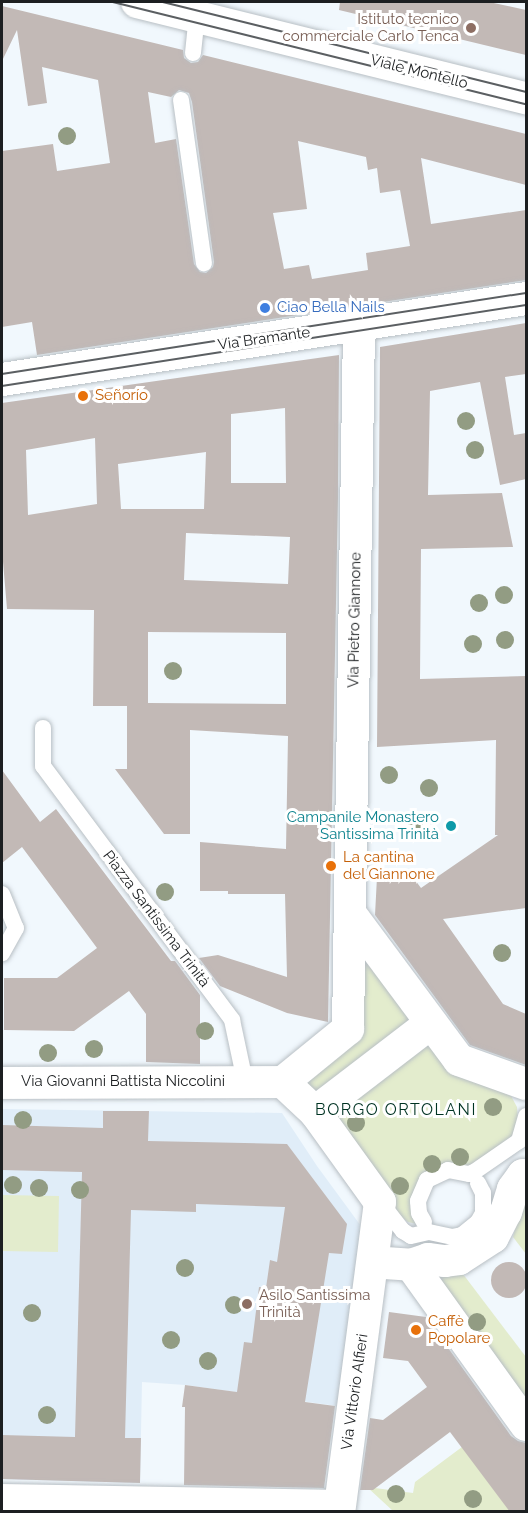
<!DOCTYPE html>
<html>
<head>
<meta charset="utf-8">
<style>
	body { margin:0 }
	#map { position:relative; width:528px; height:1513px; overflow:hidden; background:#f1f8fd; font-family:Raleway,sans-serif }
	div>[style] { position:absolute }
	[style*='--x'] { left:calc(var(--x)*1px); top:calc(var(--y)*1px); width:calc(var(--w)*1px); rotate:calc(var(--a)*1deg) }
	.built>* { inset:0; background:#e0edf8 }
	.green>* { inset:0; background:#e3eccd }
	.building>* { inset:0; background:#c2b9b6 }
	.round { border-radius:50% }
	.roads { filter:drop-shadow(0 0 2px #b8bfc4) drop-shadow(0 0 2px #b8bfc4) }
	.lane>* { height:16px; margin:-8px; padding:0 8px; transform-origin:8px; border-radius:8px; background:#fff }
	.street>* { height:32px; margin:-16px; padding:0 16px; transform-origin:16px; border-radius:16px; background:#fff }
	.secondary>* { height:33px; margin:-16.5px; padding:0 16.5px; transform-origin:16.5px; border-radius:16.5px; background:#fff }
	.tram>* { height:1.5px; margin:-0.75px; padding:0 0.75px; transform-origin:0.75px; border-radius:0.75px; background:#5b5f62 }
	.trees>* { width:18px; height:18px; margin:-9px; border-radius:50%; background:#929c83 }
	.dots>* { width:16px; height:16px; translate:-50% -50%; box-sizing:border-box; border:3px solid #fff; border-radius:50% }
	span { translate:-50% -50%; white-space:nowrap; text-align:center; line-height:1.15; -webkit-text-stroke:6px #fff; paint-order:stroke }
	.education-label { font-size:15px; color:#785e54 }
	.right { translate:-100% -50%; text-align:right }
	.left { translate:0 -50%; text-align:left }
	.street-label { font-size:15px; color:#1c1f21 }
	.shop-label { font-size:15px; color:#366cbe }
	.food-label { font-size:15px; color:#c56008 }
	.culture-label { font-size:15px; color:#0d838f }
	.neighbourhood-label { font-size:16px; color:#003323; letter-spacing:1.5px }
	.frame { position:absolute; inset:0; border:3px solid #1c1f21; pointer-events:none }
</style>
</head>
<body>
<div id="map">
	<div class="built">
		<div style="clip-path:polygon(2px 1109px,282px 1113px,317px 1166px,361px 1226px,337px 1406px,185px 1385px,142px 1382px,140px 1483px,2px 1479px)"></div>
	</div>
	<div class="green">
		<div style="clip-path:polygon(357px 936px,414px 1017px,320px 1095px,295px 1080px,352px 1035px)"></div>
		<div style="clip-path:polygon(421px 1041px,511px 1096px,517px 1107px,518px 1121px,513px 1135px,474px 1165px,431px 1174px,422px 1225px,408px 1222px,399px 1215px,332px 1114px)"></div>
		<div style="clip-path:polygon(2px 1195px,59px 1196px,58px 1252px,2px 1251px)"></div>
		<div style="clip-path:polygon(524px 1195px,526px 1198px,526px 1254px,513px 1237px)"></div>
		<div style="clip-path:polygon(430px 1270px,463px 1274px,526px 1357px,526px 1405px)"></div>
		<div style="clip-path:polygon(462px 1447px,510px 1511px,393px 1511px,367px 1487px,413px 1493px,415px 1482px)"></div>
	</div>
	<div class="building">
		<div style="clip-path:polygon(340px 2px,489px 2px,526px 10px,526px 55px,339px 10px)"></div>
		<div style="clip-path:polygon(evenodd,2px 6px,183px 50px,184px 58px,191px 63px,198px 62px,203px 55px,526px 134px,526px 185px,421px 158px,431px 224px,526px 210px,526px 280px,37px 355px,32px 322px,2px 327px,2px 151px,53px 144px,57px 171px,110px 163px,98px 80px,42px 67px,47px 103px,28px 106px,17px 30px,2px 61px,2px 6px,179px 90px,189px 93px,192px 102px,214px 262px,213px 267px,206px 273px,200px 272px,194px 264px,176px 139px,155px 143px,148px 92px,171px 97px,179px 90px,2px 6px,298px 141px,366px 157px,368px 170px,377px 168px,380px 193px,400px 190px,410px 246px,366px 253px,368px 270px,312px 279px,309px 265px,284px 269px,273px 213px,307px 209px,298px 141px)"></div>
		<div style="clip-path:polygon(526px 323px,526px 374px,505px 377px,514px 435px,526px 433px,526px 479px,500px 485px,480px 382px,430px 391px,428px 495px,502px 493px,513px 547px,421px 549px,420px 679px,526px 676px,526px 908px,443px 919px,503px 1004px,526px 1014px,526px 1065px,470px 1045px,375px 915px,377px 877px,409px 872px,421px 888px,498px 835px,495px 835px,496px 740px,377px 747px,380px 347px)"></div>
		<div style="clip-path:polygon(evenodd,339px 355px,338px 498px,328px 1022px,287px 1013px,220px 986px,199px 958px,218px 955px,287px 977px,285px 894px,228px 894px,228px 891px,200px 891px,200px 842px,286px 849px,288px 736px,190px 730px,190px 834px,164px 834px,115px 769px,127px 769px,127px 706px,93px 706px,94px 610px,7px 609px,2px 550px,2px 403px,339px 355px,285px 408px,286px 483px,231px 483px,231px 414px,285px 408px,339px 355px,95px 438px,97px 504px,28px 515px,26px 450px,95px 438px,339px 355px,206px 452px,204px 509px,121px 509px,118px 464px,206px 452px,339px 355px,186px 533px,290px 537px,288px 584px,184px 580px,186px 533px,339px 355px,148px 632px,286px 633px,286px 704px,148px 703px,148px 632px)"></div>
		<div style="clip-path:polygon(2px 770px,40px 822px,56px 809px,171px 961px,175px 961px,200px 995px,200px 1064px,146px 1062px,146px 1014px,129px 991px,74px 1031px,4px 1030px,4px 978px,57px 978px,97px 948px,22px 847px,2px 863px)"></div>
		<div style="clip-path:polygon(103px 1111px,149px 1111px,148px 1141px,287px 1144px,347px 1224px,342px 1254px,329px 1253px,305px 1402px,335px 1406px,324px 1488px,184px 1485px,185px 1407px,182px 1407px,185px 1385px,237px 1392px,244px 1342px,252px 1343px,259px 1287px,266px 1288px,270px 1260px,277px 1262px,285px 1207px,196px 1204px,196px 1212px,131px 1210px,125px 1438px,141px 1438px,140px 1483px,2px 1479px,2px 1435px,75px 1437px,82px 1172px,2px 1170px,2px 1125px,103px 1128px)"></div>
		<div class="round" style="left:491px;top:1262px;width:36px;height:36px"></div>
		<div style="clip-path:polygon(389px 1312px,426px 1317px,511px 1436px,518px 1441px,526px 1443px,526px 1512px,510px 1512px,450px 1432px,373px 1490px,360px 1490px,370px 1418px,383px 1420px,427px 1387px,408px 1361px,383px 1358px)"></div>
	</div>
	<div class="roads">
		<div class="lane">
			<div style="--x:193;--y:53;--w:37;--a:-84"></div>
			<div style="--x:181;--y:100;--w:165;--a:82"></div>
			<div style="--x:43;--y:728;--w:38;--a:90"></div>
			<div style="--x:43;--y:766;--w:317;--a:53.3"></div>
			<div style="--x:232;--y:1020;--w:62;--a:78"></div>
			<div style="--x:2;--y:894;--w:37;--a:68"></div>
			<div style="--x:16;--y:928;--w:29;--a:119"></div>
			<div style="--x:381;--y:1203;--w:36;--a:52"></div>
			<div style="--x:403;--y:1231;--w:9;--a:32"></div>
			<div style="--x:411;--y:1236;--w:18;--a:-13"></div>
			<div style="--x:429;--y:1232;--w:24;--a:12"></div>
			<div style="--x:452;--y:1237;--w:10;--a:-11"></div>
			<div style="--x:462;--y:1235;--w:21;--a:-39"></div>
			<div style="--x:478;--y:1222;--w:10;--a:-61"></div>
			<div style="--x:483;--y:1213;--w:20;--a:-90"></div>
			<div style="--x:483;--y:1193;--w:11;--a:-117"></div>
			<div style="--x:424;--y:1222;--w:10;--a:-119"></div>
			<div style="--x:419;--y:1213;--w:12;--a:-95"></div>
			<div style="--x:418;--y:1201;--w:23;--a:-67"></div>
			<div style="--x:427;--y:1180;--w:23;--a:-25"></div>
			<div style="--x:448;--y:1170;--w:21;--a:11"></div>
			<div style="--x:469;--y:1174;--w:5;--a:-22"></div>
			<div style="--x:474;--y:1172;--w:55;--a:-34.6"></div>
			<div style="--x:519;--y:1141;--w:26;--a:-74"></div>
		</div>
		<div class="street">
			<div style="--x:137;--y:2;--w:401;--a:13.9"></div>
			<div style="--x:352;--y:916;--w:179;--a:53.4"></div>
			<div style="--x:459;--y:1060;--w:71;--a:19.7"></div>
			<div style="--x:283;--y:1082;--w:44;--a:43.2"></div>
			<div style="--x:315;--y:1112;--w:111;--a:54.2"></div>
			<div style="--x:380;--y:1202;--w:313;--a:97.5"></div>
			<div style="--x:2;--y:1083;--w:281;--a:-0.2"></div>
			<div style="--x:283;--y:1082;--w:84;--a:-39.2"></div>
			<div style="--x:348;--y:1029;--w:704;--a:-89.1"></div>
			<div style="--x:315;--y:1112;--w:146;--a:-37.5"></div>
			<div style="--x:385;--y:1263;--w:26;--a:4"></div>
			<div style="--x:411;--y:1265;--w:197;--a:54.3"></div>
			<div style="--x:411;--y:1265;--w:18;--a:-19"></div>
			<div style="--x:428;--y:1259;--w:17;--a:7"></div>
			<div style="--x:445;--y:1261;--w:14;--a:-8"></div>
			<div style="--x:459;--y:1259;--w:40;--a:-32.9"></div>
			<div style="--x:493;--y:1237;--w:28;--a:-63"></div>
			<div style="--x:506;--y:1212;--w:24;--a:-73"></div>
			<div style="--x:513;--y:1189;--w:17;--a:-54"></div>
			<div style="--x:523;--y:1175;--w:6;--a:59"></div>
			<div style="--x:2;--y:1500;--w:337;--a:1"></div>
		</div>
		<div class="secondary">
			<div style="--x:2;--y:379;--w:530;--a:-8.79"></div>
		</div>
	</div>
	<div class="tram">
		<div style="--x:113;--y:2;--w:425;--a:13.9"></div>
		<div style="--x:163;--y:2;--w:374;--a:13.9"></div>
		<div style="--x:2;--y:374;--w:530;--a:-8.79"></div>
		<div style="--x:2;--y:386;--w:530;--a:-8.79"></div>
	</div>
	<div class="trees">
		<div style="left:67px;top:136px"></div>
		<div style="left:466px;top:421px"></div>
		<div style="left:475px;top:450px"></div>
		<div style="left:504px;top:595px"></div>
		<div style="left:479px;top:603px"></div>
		<div style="left:505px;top:640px"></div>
		<div style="left:473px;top:644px"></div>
		<div style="left:173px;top:671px"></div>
		<div style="left:389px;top:775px"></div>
		<div style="left:429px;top:788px"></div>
		<div style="left:415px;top:821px"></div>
		<div style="left:165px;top:892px"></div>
		<div style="left:502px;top:953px"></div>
		<div style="left:205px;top:1031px"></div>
		<div style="left:94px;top:1049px"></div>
		<div style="left:48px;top:1053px"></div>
		<div style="left:493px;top:1107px"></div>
		<div style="left:23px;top:1120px"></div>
		<div style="left:356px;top:1123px"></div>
		<div style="left:460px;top:1157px"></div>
		<div style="left:432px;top:1164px"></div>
		<div style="left:13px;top:1185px"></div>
		<div style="left:400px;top:1186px"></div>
		<div style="left:39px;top:1188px"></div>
		<div style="left:80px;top:1190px"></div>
		<div style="left:185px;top:1268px"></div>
		<div style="left:234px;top:1305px"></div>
		<div style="left:32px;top:1313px"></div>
		<div style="left:477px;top:1322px"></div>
		<div style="left:171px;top:1340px"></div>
		<div style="left:208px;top:1361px"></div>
		<div style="left:47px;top:1415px"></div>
		<div style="left:396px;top:1494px"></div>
		<div style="left:473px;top:1499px"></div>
	</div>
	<div class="dots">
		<div style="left:471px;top:28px;background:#8d6e63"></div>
		<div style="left:265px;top:308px;background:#3f7fe0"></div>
		<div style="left:83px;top:396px;background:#e8710a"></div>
		<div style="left:451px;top:826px;background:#0f9aa8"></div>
		<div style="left:331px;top:866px;background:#e8710a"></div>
		<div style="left:247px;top:1304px;background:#8d6e63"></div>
		<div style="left:416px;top:1330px;background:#e8710a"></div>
	</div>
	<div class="education-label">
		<span class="right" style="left:459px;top:28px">Istituto tecnico<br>commerciale Carlo Tenca</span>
		<span class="left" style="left:259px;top:1304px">Asilo Santissima<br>Trinità</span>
	</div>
	<div class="street-label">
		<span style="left:419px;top:72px;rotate:14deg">Viale Montello</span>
		<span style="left:264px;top:339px;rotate:-8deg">Via Bramante</span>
		<span style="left:355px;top:620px;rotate:-89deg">Via Pietro Giannone</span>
		<span style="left:156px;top:919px;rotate:53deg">Piazza Santissima Trinità</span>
		<span style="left:123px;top:1082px">Via Giovanni Battista Niccolini</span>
		<span style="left:355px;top:1392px;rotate:-82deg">Via Vittorio Alfieri</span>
	</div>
	<div class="shop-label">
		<span class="left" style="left:277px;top:308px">Ciao Bella Nails</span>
	</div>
	<div class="food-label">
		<span class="left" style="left:95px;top:396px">Señorío</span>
		<span class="left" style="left:343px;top:866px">La cantina<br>del Giannone</span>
		<span class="left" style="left:428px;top:1330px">Caffè<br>Popolare</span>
	</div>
	<div class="culture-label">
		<span class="right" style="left:439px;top:826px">Campanile Monastero<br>Santissima Trinità</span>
	</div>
	<div class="neighbourhood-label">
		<span style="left:396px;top:1110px">BORGO ORTOLANI</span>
	</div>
	<div class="frame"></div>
</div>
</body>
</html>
